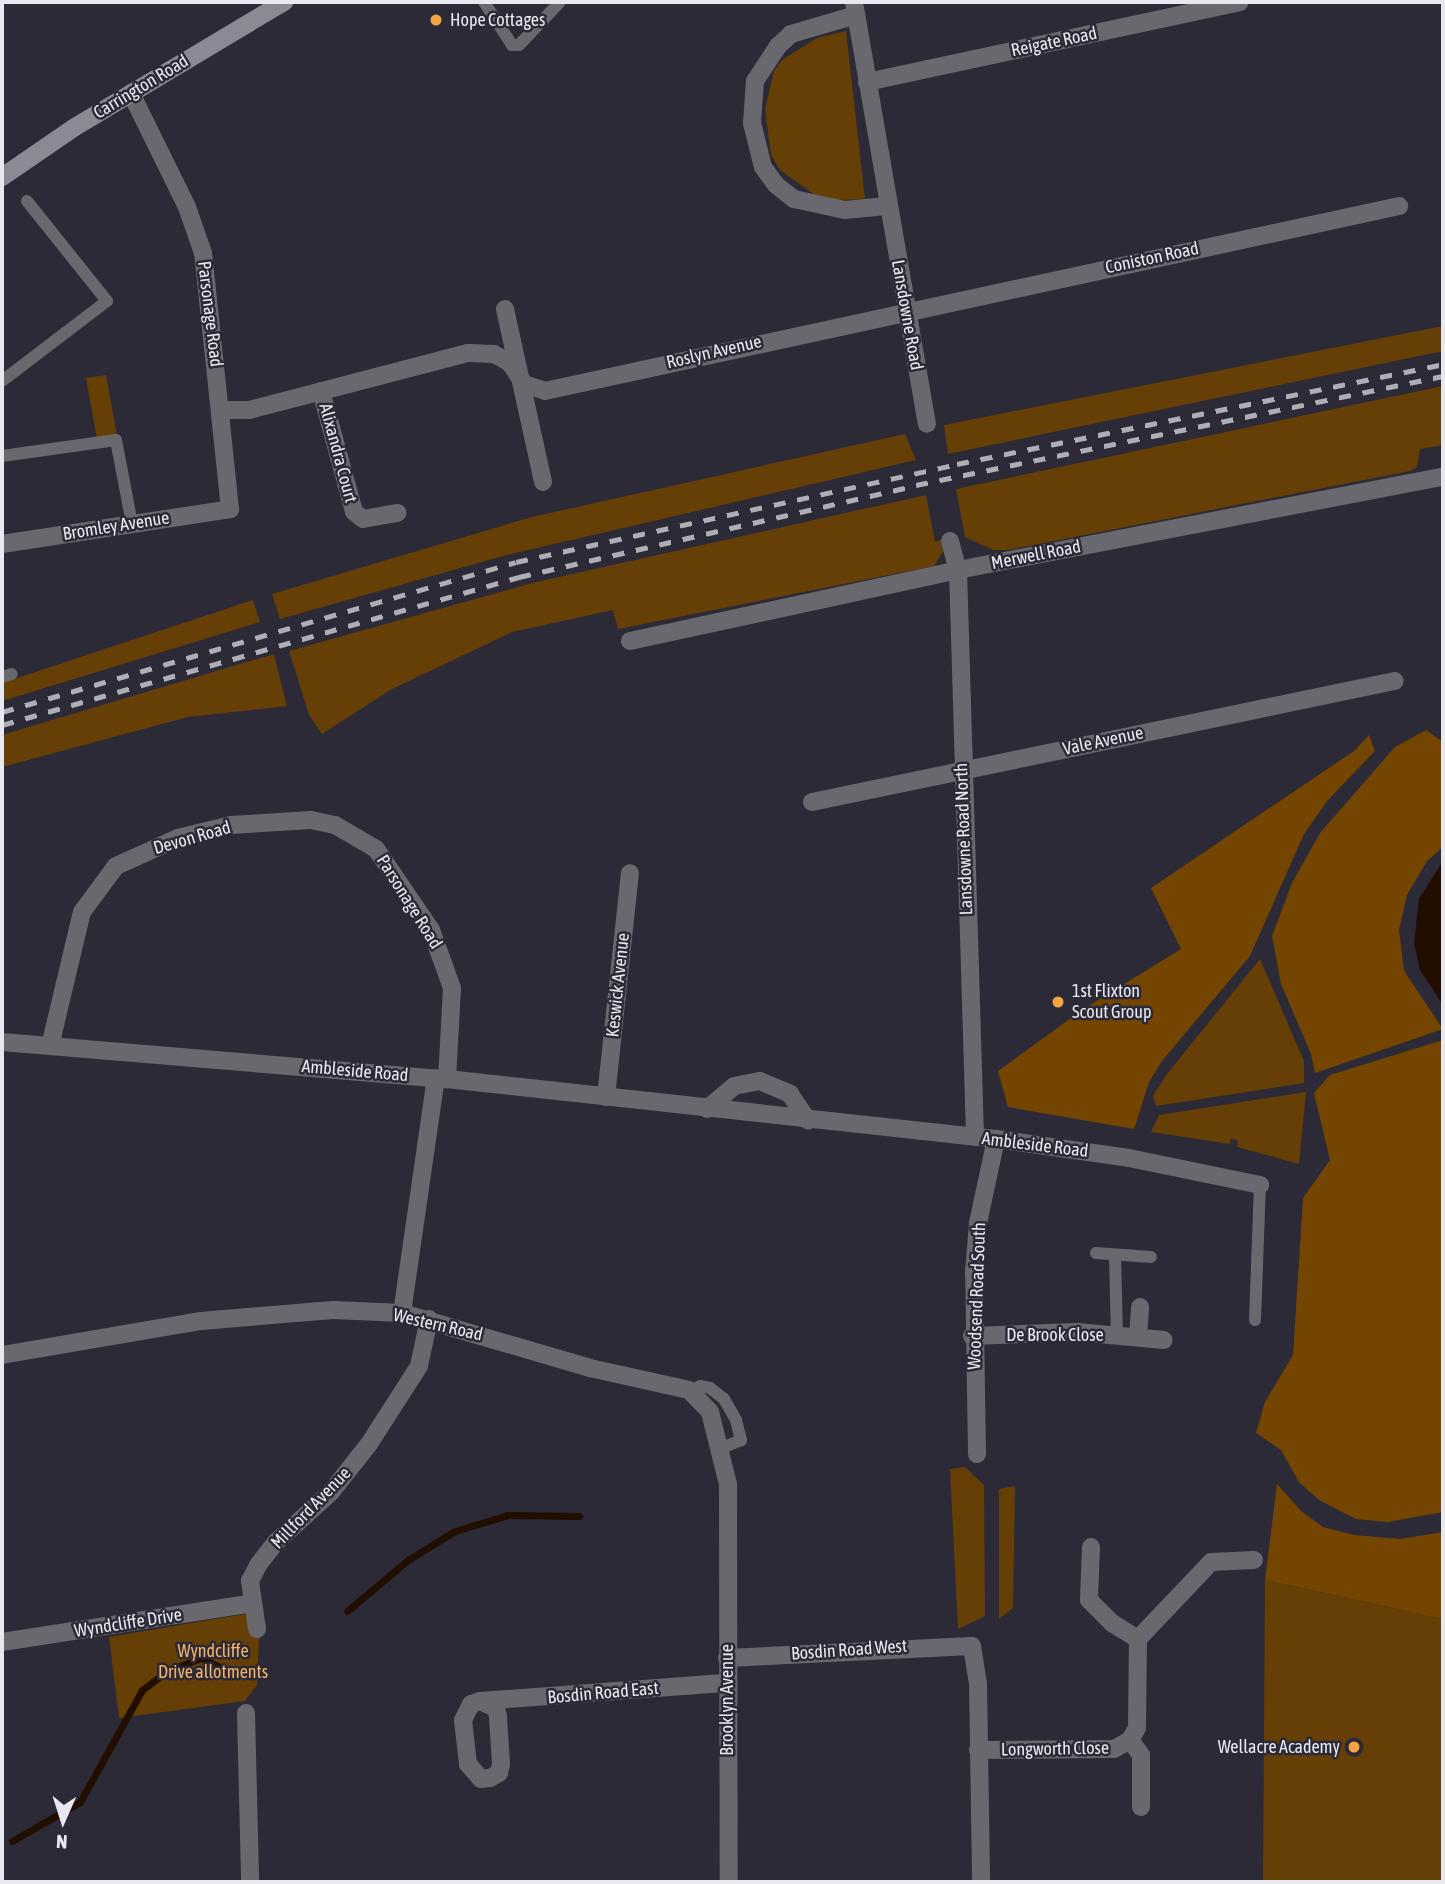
<!DOCTYPE html>
<html>
<head>
<meta charset="utf-8">
<style>
	body { margin:0 }
	#map { position:relative; width:1445px; height:1884px; overflow:hidden; background:#2b2a36; font-family:"Asap Condensed",sans-serif }
	div>[style] { position:absolute }
	[style*='--x'] { left:calc(var(--x)*1px); top:calc(var(--y)*1px); width:calc(var(--w)*1px); rotate:calc(var(--a)*1deg) }
	.green>* { inset:0; background:#663f07 }
	.forest>* { inset:0; background:#734500 }
	.water>* { inset:0; background:#210e00 }
	.stream>* { height:7px; margin:-3.5px; padding:0 3.5px; transform-origin:3.5px; border-radius:3.5px; background:#210e00 }
	.lane>* { height:12px; margin:-6px; padding:0 6px; transform-origin:6px; border-radius:6px; background:#68686e }
	.street>* { height:18px; margin:-9px; padding:0 9px; transform-origin:9px; border-radius:9px; background:#68686e }
	.secondary>* { height:18px; margin:-9px; padding:0 9px; transform-origin:9px; border-radius:9px; background:#8b8a94 }
	.rail>* { height:5px; margin-top:-2.5px; transform-origin:0; background:repeating-linear-gradient(90deg,#aeaeb7 0 12px,transparent 0 24px) }
	.dots>* { width:19px; height:19px; translate:-50% -50%; box-sizing:border-box; border:4px solid #2b2a36; border-radius:50% }
	span { translate:-50% -50%; white-space:nowrap; text-align:center; line-height:1.15; -webkit-text-stroke:5px #2b2a36; paint-order:stroke }
	.poi-label { font-size:18px; color:#e8e8f0 }
	.left { translate:0 -50%; text-align:left }
	.right { translate:-100% -50%; text-align:right }
	.street-label { font-size:18px; color:#e8e8f0 }
	.park-label { font-size:18px; color:#f5b368 }
	.frame { position:absolute; inset:0; border:4px solid #e8e8f0; pointer-events:none }
	.north { position:absolute; left:28px; top:1786px; width:70px; height:70px; -webkit-text-stroke:5px #2b2a36; paint-order:stroke; rotate:183deg; font-size:19px; font-weight:700; line-height:28px; text-align:center; color:#e8e8f0 }
	.north::after { content:''; display:block; margin:auto; width:24px; height:32px; background:#e8e8f0; clip-path:polygon(50% 0,100% 100%,50% 72%,0 100%) }
</style>
</head>
<body>
<div id="map">
	<div class="green">
		<div style="clip-path:polygon(846px 31px,865px 199px,836px 200px,815px 195px,780px 170px,771px 155px,765px 109px,774px 71px,782px 60px,817px 38px)"></div>
		<div style="clip-path:polygon(1443px 326px,1443px 351px,948px 454px,944px 425px)"></div>
		<div style="clip-path:polygon(106px 375px,117px 435px,97px 439px,86px 378px)"></div>
		<div style="clip-path:polygon(1443px 386px,1443px 445px,1420px 449px,1417px 467px,1410px 471px,1008px 550px,993px 550px,965px 537px,956px 489px)"></div>
		<div style="clip-path:polygon(905px 434px,916px 460px,503px 556px,280px 619px,272px 594px,532px 517px)"></div>
		<div style="clip-path:polygon(926px 495px,935px 542px,941px 540px,943px 552px,934px 566px,618px 629px,613px 610px,512px 632px,392px 689px,322px 734px,309px 715px,289px 651px,532px 583px)"></div>
		<div style="clip-path:polygon(253px 600px,260px 622px,2px 701px,2px 683px)"></div>
		<div style="clip-path:polygon(274px 654px,287px 706px,188px 717px,2px 767px,2px 735px)"></div>
		<div style="clip-path:polygon(1260px 959px,1304px 1061px,1304px 1083px,1156px 1106px,1153px 1096px,1167px 1074px)"></div>
		<div style="clip-path:polygon(1306px 1092px,1299px 1164px,1237px 1147px,1238px 1141px,1231px 1138px,1230px 1144px,1151px 1132px,1159px 1115px)"></div>
		<div style="clip-path:polygon(965px 1467px,984px 1485px,985px 1616px,958px 1629px,950px 1469px)"></div>
		<div style="clip-path:polygon(1015px 1486px,1013px 1608px,999px 1619px,999px 1489px)"></div>
		<div style="clip-path:polygon(1265px 1580px,1443px 1619px,1443px 1882px,1263px 1882px)"></div>
		<div style="clip-path:polygon(245px 1614px,259px 1638px,257px 1685px,245px 1701px,119px 1718px,109px 1637px)"></div>
	</div>
	<div class="forest">
		<div style="clip-path:polygon(1426px 730px,1443px 742px,1443px 847px,1427px 861px,1407px 895px,1399px 930px,1404px 971px,1443px 1029px,1315px 1073px,1311px 1054px,1281px 984px,1272px 936px,1292px 883px,1320px 833px,1395px 747px)"></div>
		<div style="clip-path:polygon(1369px 735px,1375px 751px,1327px 801px,1304px 834px,1250px 956px,1162px 1061px,1149px 1082px,1134px 1129px,1008px 1107px,998px 1071px,1082px 1010px,1181px 949px,1151px 888px,1354px 751px)"></div>
		<div style="clip-path:polygon(1443px 1040px,1443px 1512px,1388px 1522px,1356px 1519px,1319px 1500px,1299px 1482px,1281px 1450px,1256px 1433px,1265px 1402px,1293px 1355px,1303px 1198px,1330px 1160px,1314px 1093px,1330px 1075px)"></div>
		<div style="clip-path:polygon(1277px 1484px,1301px 1511px,1323px 1527px,1354px 1535px,1400px 1539px,1443px 1532px,1443px 1619px,1265px 1580px)"></div>
	</div>
	<div class="water">
		<div style="clip-path:polygon(1443px 861px,1443px 1005px,1420px 970px,1414px 943px,1419px 899px)"></div>
	</div>
	<div class="stream">
		<div style="--x:347;--y:1611;--w:80;--a:-39.9"></div>
		<div style="--x:408;--y:1560;--w:55;--a:-31.7"></div>
		<div style="--x:455;--y:1531;--w:55;--a:-16.8"></div>
		<div style="--x:508;--y:1515;--w:71;--a:0.8"></div>
		<div style="--x:12;--y:1841;--w:78;--a:-29.8"></div>
		<div style="--x:80;--y:1802;--w:128;--a:-61"></div>
		<div style="--x:142;--y:1690;--w:31;--a:-37"></div>
		<div style="--x:167;--y:1671;--w:36;--a:-21"></div>
		<div style="--x:201;--y:1658;--w:25;--a:26"></div>
	</div>
	<div class="lane">
		<div style="--x:484;--y:2;--w:51;--a:56.9"></div>
		<div style="--x:512;--y:45;--w:7;--a:0"></div>
		<div style="--x:519;--y:45;--w:59;--a:-46.4"></div>
		<div style="--x:2;--y:381;--w:132;--a:-37.3"></div>
		<div style="--x:107;--y:301;--w:128;--a:-128.7"></div>
		<div style="--x:2;--y:456;--w:115;--a:-8"></div>
		<div style="--x:116;--y:440;--w:86;--a:79.2"></div>
		<div style="--x:2;--y:677;--w:10;--a:-17"></div>
		<div style="--x:1096;--y:1253;--w:55;--a:4.2"></div>
		<div style="--x:1115;--y:1255;--w:80;--a:88.6"></div>
		<div style="--x:1255;--y:1320;--w:135;--a:-87.9"></div>
		<div style="--x:692;--y:1392;--w:10;--a:-37"></div>
		<div style="--x:700;--y:1386;--w:10;--a:11"></div>
		<div style="--x:710;--y:1388;--w:18;--a:38"></div>
		<div style="--x:724;--y:1399;--w:24;--a:60"></div>
		<div style="--x:736;--y:1420;--w:21;--a:76"></div>
		<div style="--x:741;--y:1440;--w:21;--a:157"></div>
	</div>
	<div class="street">
		<div style="--x:854;--y:2;--w:428;--a:80.2"></div>
		<div style="--x:856;--y:15;--w:68;--a:163.7"></div>
		<div style="--x:791;--y:34;--w:18;--a:137"></div>
		<div style="--x:778;--y:46;--w:42;--a:123.3"></div>
		<div style="--x:755;--y:81;--w:42;--a:94.1"></div>
		<div style="--x:752;--y:123;--w:45;--a:76"></div>
		<div style="--x:763;--y:167;--w:22;--a:54"></div>
		<div style="--x:776;--y:185;--w:23;--a:38"></div>
		<div style="--x:794;--y:199;--w:52;--a:12.2"></div>
		<div style="--x:845;--y:210;--w:42;--a:-5.4"></div>
		<div style="--x:867;--y:82;--w:381;--a:-12.1"></div>
		<div style="--x:505;--y:309;--w:177;--a:77.6"></div>
		<div style="--x:321;--y:391;--w:125;--a:74.7"></div>
		<div style="--x:354;--y:512;--w:11;--a:38"></div>
		<div style="--x:363;--y:519;--w:35;--a:-10"></div>
		<div style="--x:221;--y:410;--w:28;--a:0"></div>
		<div style="--x:249;--y:410;--w:226;--a:-14.6"></div>
		<div style="--x:468;--y:353;--w:26;--a:2"></div>
		<div style="--x:494;--y:354;--w:18;--a:29"></div>
		<div style="--x:510;--y:363;--w:25;--a:56"></div>
		<div style="--x:524;--y:384;--w:22;--a:18"></div>
		<div style="--x:545;--y:391;--w:874;--a:-12.22"></div>
		<div style="--x:950;--y:541;--w:30;--a:75"></div>
		<div style="--x:958;--y:570;--w:567;--a:88.28"></div>
		<div style="--x:2;--y:544;--w:231;--a:-8.7"></div>
		<div style="--x:230;--y:509;--w:257;--a:-96"></div>
		<div style="--x:203;--y:253;--w:49;--a:-109.2"></div>
		<div style="--x:187;--y:207;--w:127;--a:-116.2"></div>
		<div style="--x:630;--y:641;--w:336;--a:-12.2"></div>
		<div style="--x:958;--y:570;--w:494;--a:-10.9"></div>
		<div style="--x:812;--y:802;--w:595;--a:-11.73"></div>
		<div style="--x:2;--y:1042;--w:447;--a:4.8"></div>
		<div style="--x:447;--y:1079;--w:552;--a:6.24"></div>
		<div style="--x:996;--y:1139;--w:134;--a:8.1"></div>
		<div style="--x:1129;--y:1158;--w:134;--a:11.6"></div>
		<div style="--x:50;--y:1046;--w:138;--a:-76.6"></div>
		<div style="--x:82;--y:912;--w:57;--a:-53.5"></div>
		<div style="--x:116;--y:866;--w:68;--a:-24.3"></div>
		<div style="--x:178;--y:838;--w:55;--a:-13.8"></div>
		<div style="--x:231;--y:825;--w:80;--a:-3.6"></div>
		<div style="--x:311;--y:820;--w:25;--a:12"></div>
		<div style="--x:335;--y:825;--w:48;--a:30.3"></div>
		<div style="--x:376;--y:849;--w:98;--a:55.8"></div>
		<div style="--x:431;--y:930;--w:62;--a:70.1"></div>
		<div style="--x:452;--y:988;--w:91;--a:93.1"></div>
		<div style="--x:606;--y:1097;--w:225;--a:-83.9"></div>
		<div style="--x:707;--y:1109;--w:35;--a:-40"></div>
		<div style="--x:734;--y:1086;--w:26;--a:-11"></div>
		<div style="--x:760;--y:1081;--w:33;--a:23"></div>
		<div style="--x:790;--y:1094;--w:32;--a:56"></div>
		<div style="--x:402;--y:1313;--w:237;--a:-81.8"></div>
		<div style="--x:972;--y:1336;--w:105;--a:-2.2"></div>
		<div style="--x:1077;--y:1332;--w:87;--a:5.3"></div>
		<div style="--x:1138;--y:1337;--w:30;--a:-86"></div>
		<div style="--x:2;--y:1355;--w:202;--a:-9.7"></div>
		<div style="--x:201;--y:1321;--w:132;--a:-4.8"></div>
		<div style="--x:333;--y:1310;--w:69;--a:2.5"></div>
		<div style="--x:402;--y:1313;--w:196;--a:16.3"></div>
		<div style="--x:590;--y:1368;--w:101;--a:12.5"></div>
		<div style="--x:689;--y:1390;--w:30;--a:46"></div>
		<div style="--x:710;--y:1412;--w:74;--a:76"></div>
		<div style="--x:728;--y:1484;--w:398;--a:89.9"></div>
		<div style="--x:977;--y:1454;--w:182;--a:-90.9"></div>
		<div style="--x:974;--y:1272;--w:49;--a:-85.3"></div>
		<div style="--x:978;--y:1223;--w:86;--a:-77.9"></div>
		<div style="--x:1091;--y:1547;--w:53;--a:92.2"></div>
		<div style="--x:1089;--y:1600;--w:33;--a:45"></div>
		<div style="--x:1112;--y:1623;--w:31;--a:32"></div>
		<div style="--x:257;--y:1629;--w:49;--a:-98.3"></div>
		<div style="--x:250;--y:1581;--w:18;--a:-63"></div>
		<div style="--x:258;--y:1565;--w:28;--a:-52"></div>
		<div style="--x:275;--y:1543;--w:76;--a:-42.3"></div>
		<div style="--x:331;--y:1492;--w:61;--a:-51.6"></div>
		<div style="--x:369;--y:1444;--w:93;--a:-57.3"></div>
		<div style="--x:419;--y:1366;--w:48;--a:-78"></div>
		<div style="--x:2;--y:1642;--w:254;--a:-8.8"></div>
		<div style="--x:727;--y:1658;--w:245;--a:-2.8"></div>
		<div style="--x:972;--y:1646;--w:37;--a:81"></div>
		<div style="--x:978;--y:1683;--w:199;--a:89.1"></div>
		<div style="--x:480;--y:1701;--w:17;--a:24"></div>
		<div style="--x:496;--y:1708;--w:9;--a:77"></div>
		<div style="--x:498;--y:1717;--w:47;--a:86.3"></div>
		<div style="--x:501;--y:1764;--w:9;--a:103"></div>
		<div style="--x:499;--y:1773;--w:10;--a:151"></div>
		<div style="--x:490;--y:1778;--w:9;--a:174"></div>
		<div style="--x:481;--y:1779;--w:20;--a:-131"></div>
		<div style="--x:468;--y:1764;--w:44;--a:-96.5"></div>
		<div style="--x:463;--y:1720;--w:18;--a:-63"></div>
		<div style="--x:471;--y:1704;--w:9;--a:-18"></div>
		<div style="--x:480;--y:1701;--w:248;--a:-4.2"></div>
		<div style="--x:246;--y:1713;--w:169;--a:88.6"></div>
		<div style="--x:978;--y:1750;--w:136;--a:-0.4"></div>
		<div style="--x:1114;--y:1749;--w:18;--a:-29"></div>
		<div style="--x:1141;--y:1807;--w:52;--a:-90"></div>
		<div style="--x:1141;--y:1755;--w:19;--a:-126"></div>
		<div style="--x:1130;--y:1740;--w:14;--a:-60"></div>
		<div style="--x:1137;--y:1728;--w:89;--a:-89.4"></div>
		<div style="--x:1138;--y:1639;--w:106;--a:-46.5"></div>
		<div style="--x:1211;--y:1562;--w:43;--a:-2.7"></div>
	</div>
	<div class="secondary">
		<div style="--x:2;--y:177;--w:88;--a:-34.4"></div>
		<div style="--x:75;--y:127;--w:244;--a:-30.9"></div>
	</div>
	<div class="rail">
		<div style="--x:2;--y:712;--w:535;--a:-16.27"></div>
		<div style="--x:516;--y:562;--w:452;--a:-12.5"></div>
		<div style="--x:957;--y:464;--w:496;--a:-11.6"></div>
		<div style="--x:2;--y:725;--w:538;--a:-15.97"></div>
		<div style="--x:519;--y:577;--w:408;--a:-13"></div>
		<div style="--x:916;--y:485;--w:538;--a:-11.69"></div>
	</div>
	<div class="dots">
		<div style="left:436px;top:20px;background:#f3a443"></div>
		<div style="left:1058px;top:1002px;background:#f3a443"></div>
		<div style="left:1354px;top:1747px;background:#f3a443"></div>
	</div>
	<div class="poi-label">
		<span class="left" style="left:450px;top:20px">Hope Cottages</span>
		<span class="left" style="left:1072px;top:1002px">1st Flixton<br>Scout Group</span>
		<span class="right" style="left:1340px;top:1747px">Wellacre Academy</span>
	</div>
	<div class="street-label">
		<span style="left:1054px;top:42px;rotate:-12deg">Reigate Road</span>
		<span style="left:141px;top:87px;rotate:-31deg">Carrington Road</span>
		<span style="left:1152px;top:258px;rotate:-12deg">Coniston Road</span>
		<span style="left:210px;top:314px;rotate:83deg">Parsonage Road</span>
		<span style="left:907px;top:315px;rotate:80deg">Lansdowne Road</span>
		<span style="left:714px;top:352px;rotate:-13deg">Roslyn Avenue</span>
		<span style="left:338px;top:453px;rotate:75deg">Alixandra Court</span>
		<span style="left:116px;top:526px;rotate:-9deg">Bromley Avenue</span>
		<span style="left:1036px;top:555px;rotate:-11deg">Merwell Road</span>
		<span style="left:1103px;top:741px;rotate:-12deg">Vale Avenue</span>
		<span style="left:192px;top:838px;rotate:-16deg">Devon Road</span>
		<span style="left:964px;top:839px;rotate:-92deg">Lansdowne Road North</span>
		<span style="left:409px;top:902px;rotate:58deg">Parsonage Road</span>
		<span style="left:618px;top:985px;rotate:-84deg">Keswick Avenue</span>
		<span style="left:355px;top:1071px;rotate:5deg">Ambleside Road</span>
		<span style="left:1035px;top:1145px;rotate:7deg">Ambleside Road</span>
		<span style="left:977px;top:1296px;rotate:-88deg">Woodsend Road South</span>
		<span style="left:438px;top:1325px;rotate:13deg">Western Road</span>
		<span style="left:1055px;top:1335px">De Brook Close</span>
		<span style="left:311px;top:1508px;rotate:-46deg">Millford Avenue</span>
		<span style="left:128px;top:1623px;rotate:-9deg">Wyndcliffe Drive</span>
		<span style="left:849px;top:1650px;rotate:-4deg">Bosdin Road West</span>
		<span style="left:603px;top:1693px;rotate:-5deg">Bosdin Road East</span>
		<span style="left:727px;top:1700px;rotate:-90deg">Brooklyn Avenue</span>
		<span style="left:1055px;top:1749px;rotate:-1deg">Longworth Close</span>
	</div>
	<div class="park-label">
		<span style="left:213px;top:1662px">Wyndcliffe<br>Drive allotments</span>
	</div>
	<div class="frame"></div>
	<div class="north">N</div>
</div>
</body>
</html>
